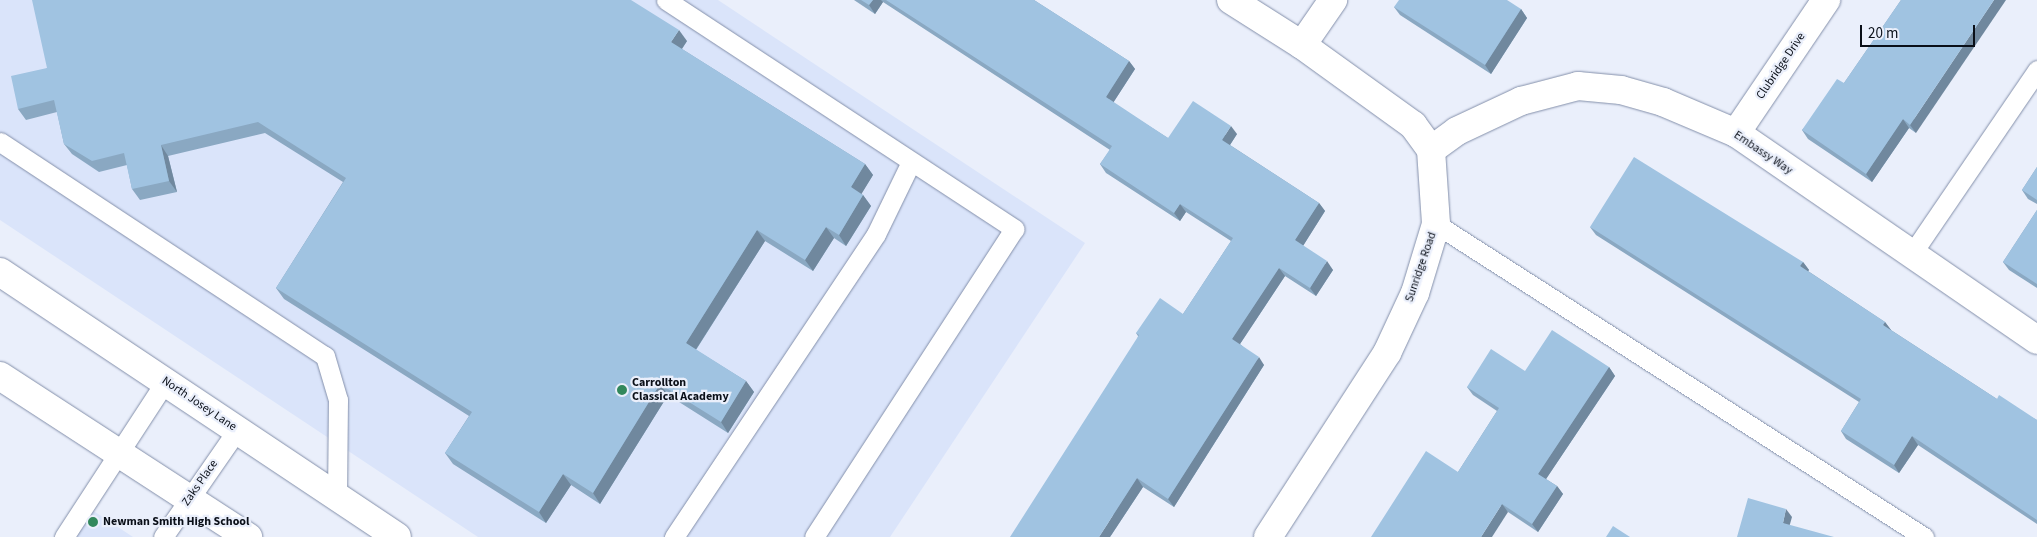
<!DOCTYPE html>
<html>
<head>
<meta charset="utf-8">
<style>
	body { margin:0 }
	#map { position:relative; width:2037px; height:537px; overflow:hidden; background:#eaeffb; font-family:"Source Sans 3",sans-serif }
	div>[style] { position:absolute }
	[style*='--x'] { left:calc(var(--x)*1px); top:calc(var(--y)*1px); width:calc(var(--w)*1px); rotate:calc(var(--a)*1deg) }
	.built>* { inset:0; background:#dae4fa }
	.roads { filter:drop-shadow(0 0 1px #838faa) drop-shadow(0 0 1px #838faa) }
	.lane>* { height:19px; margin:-9.5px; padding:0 9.5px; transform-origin:9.5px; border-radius:9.5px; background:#fff }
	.street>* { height:28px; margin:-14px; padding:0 14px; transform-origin:14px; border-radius:14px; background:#fff }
	.secondary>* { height:28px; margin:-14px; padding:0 14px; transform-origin:14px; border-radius:14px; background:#fff }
	.wall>* { inset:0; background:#8aa8c2 }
	.shaded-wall>* { inset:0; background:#70889e }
	.building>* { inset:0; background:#a0c3e1 }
	.dots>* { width:14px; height:14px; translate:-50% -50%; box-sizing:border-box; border:2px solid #eaeffb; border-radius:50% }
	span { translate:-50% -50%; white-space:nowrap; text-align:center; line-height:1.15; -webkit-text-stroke:4.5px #eaeffb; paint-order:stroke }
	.street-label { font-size:12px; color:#0a0f18 }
	.poi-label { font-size:12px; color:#0a0f18; font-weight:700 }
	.left { translate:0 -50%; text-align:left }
	.scale { position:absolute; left:1860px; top:25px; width:115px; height:22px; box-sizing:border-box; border:2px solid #0a0f18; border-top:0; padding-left:6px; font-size:15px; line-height:18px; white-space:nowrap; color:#0a0f18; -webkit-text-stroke:4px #eaeffb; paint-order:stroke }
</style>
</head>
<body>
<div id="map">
	<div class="built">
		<div style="clip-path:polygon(0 0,718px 0,1085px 243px,890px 537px,478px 537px,0 220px)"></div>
		<div style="clip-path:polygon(86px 506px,133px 537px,67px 537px)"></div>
	</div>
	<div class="roads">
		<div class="lane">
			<div style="--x:666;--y:0;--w:417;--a:33.3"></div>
			<div style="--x:1014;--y:229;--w:367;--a:123"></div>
			<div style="--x:0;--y:142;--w:389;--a:33.4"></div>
			<div style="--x:325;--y:356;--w:46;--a:73.5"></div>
			<div style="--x:338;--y:400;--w:97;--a:90.6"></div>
			<div style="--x:1436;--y:224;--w:580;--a:32.68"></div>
			<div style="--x:1911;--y:255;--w:224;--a:-55.7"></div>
			<div style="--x:64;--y:537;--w:185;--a:-56.9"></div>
			<div style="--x:163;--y:537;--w:130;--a:-55.3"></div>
			<div style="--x:674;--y:537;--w:364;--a:-56.3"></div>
			<div style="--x:876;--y:234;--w:80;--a:-64.1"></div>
		</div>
		<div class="street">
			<div style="--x:1231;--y:0;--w:84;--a:32.4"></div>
			<div style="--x:1302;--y:45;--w:137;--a:35.8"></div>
			<div style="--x:1413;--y:125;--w:31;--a:54"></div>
			<div style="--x:1431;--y:150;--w:74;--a:86.1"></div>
			<div style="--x:1436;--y:224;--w:72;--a:106.9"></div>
			<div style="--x:1415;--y:293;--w:66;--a:115"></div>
			<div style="--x:1387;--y:353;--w:219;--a:122.9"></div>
			<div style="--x:1302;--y:45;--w:55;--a:-55.4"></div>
			<div style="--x:1736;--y:133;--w:161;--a:-55.9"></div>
			<div style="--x:1431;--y:150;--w:32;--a:-36"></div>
			<div style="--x:1457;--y:131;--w:71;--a:-25.1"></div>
			<div style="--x:1521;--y:101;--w:59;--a:-14.7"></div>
			<div style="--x:1578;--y:86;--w:43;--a:5.3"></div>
			<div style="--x:1621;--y:90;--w:44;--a:15.9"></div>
			<div style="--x:1663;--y:102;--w:79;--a:23"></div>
			<div style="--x:1736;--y:133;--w:365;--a:34.5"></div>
		</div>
		<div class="secondary">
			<div style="--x:0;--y:272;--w:477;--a:33.7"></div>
			<div style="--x:0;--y:376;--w:296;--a:33"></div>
		</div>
	</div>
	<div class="wall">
		<div style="clip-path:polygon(854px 0,1034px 0,1129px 61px,1135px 69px,1113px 103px,1168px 138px,1237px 134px,1230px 145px,1319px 203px,1325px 211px,1303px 246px,1333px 270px,1316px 296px,1285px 276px,1240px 344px,1264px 365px,1174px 507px,1143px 487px,1110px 537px,1138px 336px,1136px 333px,1183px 314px,1231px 241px,1186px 212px,1180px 221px,1106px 173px,1100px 164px,1110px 150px,883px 2px,875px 14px)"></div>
		<div style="clip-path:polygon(1901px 0,1916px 133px,1909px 128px,1872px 182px,1808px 139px,1802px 130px,1844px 83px)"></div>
		<div style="clip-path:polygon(1394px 7px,1521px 9px,1527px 18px,1491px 74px,1400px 15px)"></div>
		<div style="clip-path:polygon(687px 41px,682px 49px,865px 164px,873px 175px,861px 194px,863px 195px,871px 206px,846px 246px,834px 238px,813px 271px,765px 241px,696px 350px,746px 381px,754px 392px,728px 433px,668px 395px,600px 504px,571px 485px,546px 523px,453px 464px,445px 453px,469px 416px,284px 299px,276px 288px,343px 182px,265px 133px,168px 156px,177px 192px,140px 200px,132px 189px,127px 165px,99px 172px,72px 154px,64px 144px,57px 112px,26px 120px,18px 109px,47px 68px)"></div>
		<div style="clip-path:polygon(2037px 167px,2037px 204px,2028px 199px,2022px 190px)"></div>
		<div style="clip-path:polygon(2037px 210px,2037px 288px,2009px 270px,2003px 262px)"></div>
		<div style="clip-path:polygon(1590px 227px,1803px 262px,1809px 270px,1808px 271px,1885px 322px,1891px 330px,1997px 399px,2037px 420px,2037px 524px,1918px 445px,1899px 473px,1846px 439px,1841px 431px,1859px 402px,1596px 235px)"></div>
		<div style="clip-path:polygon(1609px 367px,1615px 376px,1546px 479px,1557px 486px,1563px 494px,1538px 532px,1508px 512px,1458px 472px,1497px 411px,1473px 395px,1467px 387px,1525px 371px)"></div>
	</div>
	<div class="shaded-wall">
		<div style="clip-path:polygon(873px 0,881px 0,883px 2px,875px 14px,869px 5px)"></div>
		<div style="clip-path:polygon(1994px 0,2006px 0,1916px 133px,1910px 125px)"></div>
		<div style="clip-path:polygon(1521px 9px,1527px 18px,1491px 74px,1485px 65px)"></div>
		<div style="clip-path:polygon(679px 30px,687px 41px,679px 53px,671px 42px)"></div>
		<div style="clip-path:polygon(1129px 61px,1135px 69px,1111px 106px,1106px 97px)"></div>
		<div style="clip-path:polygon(1903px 119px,1909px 128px,1872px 182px,1866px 174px)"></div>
		<div style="clip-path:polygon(1231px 126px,1237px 134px,1228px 148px,1222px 140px)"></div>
		<div style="clip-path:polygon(161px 145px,168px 156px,177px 192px,169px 181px)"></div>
		<div style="clip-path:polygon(865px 164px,873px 175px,859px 198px,851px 187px)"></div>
		<div style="clip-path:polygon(863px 195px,871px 206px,846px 246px,839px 235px)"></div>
		<div style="clip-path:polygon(1319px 203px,1325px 211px,1301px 249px,1295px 240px)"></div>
		<div style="clip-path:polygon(1180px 204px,1186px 212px,1180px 221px,1174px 213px)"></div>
		<div style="clip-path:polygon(826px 227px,834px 238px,813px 271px,805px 260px)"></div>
		<div style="clip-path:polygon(757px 230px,765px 241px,693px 354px,686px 343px)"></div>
		<div style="clip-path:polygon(1327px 261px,1333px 270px,1316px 296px,1310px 288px)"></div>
		<div style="clip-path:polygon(1803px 262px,1809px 270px,1806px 274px,1800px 266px)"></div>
		<div style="clip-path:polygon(1279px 268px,1285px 276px,1238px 347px,1232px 339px)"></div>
		<div style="clip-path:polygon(1885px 322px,1891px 330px,1889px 333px,1883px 325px)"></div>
		<div style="clip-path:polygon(1259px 357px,1264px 365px,1174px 507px,1168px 499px)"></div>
		<div style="clip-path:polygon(1609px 367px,1615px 376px,1544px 482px,1538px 474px)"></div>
		<div style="clip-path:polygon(746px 381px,754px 392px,728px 433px,721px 422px)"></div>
		<div style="clip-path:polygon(660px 384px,668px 395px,600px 504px,593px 493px)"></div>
		<div style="clip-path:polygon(1912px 436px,1918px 445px,1899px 473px,1894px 465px)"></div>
		<div style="clip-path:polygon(563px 474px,571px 485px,546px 523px,539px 512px)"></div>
		<div style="clip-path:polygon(1137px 478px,1143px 487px,1110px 537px,1099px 537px)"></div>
		<div style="clip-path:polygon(1557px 486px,1563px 494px,1538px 532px,1532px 524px)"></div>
		<div style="clip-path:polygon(1502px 504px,1508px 512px,1492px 537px,1481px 537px)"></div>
		<div style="clip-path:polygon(1786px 509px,1792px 517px,1788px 531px,1783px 523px)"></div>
	</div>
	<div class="building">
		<div style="clip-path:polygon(32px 0,631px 0,679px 30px,671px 42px,865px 164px,851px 187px,863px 195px,839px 235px,826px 227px,805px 260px,757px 230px,686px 343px,746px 381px,721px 422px,660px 384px,593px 493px,563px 474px,539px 512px,445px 453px,472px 412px,276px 288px,346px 178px,258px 122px,161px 145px,169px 181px,132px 189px,124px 153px,92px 161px,64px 144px,54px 100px,18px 109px,11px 76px,47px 68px)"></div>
		<div style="clip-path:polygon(861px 0,873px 0,869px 5px)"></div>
		<div style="clip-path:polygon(886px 0,1034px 0,1129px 61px,1106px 97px,1168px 138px,1193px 101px,1231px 126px,1222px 140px,1319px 203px,1295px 240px,1327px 261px,1310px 288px,1279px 268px,1232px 339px,1259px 357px,1168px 499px,1137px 478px,1099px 537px,1010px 537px,1139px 335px,1136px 333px,1160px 298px,1183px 314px,1233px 238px,1180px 204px,1174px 213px,1100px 164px,1112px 146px)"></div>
		<div style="clip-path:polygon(1399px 0,1507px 0,1521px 9px,1485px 65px,1394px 7px)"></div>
		<div style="clip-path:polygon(1901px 0,1994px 0,1910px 125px,1903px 119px,1866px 174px,1802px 130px,1837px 79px,1844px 83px)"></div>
		<div style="clip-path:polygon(1634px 157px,1803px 262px,1800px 266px,1885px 322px,1883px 325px,1997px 399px,1999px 395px,2037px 420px,2037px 520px,1912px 436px,1894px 465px,1841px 431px,1861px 399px,1590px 227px)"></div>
		<div style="clip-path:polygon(2037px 167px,2037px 200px,2022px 190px)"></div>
		<div style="clip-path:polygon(2037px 210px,2037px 284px,2003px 262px)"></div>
		<div style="clip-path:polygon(1552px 330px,1609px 367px,1538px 474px,1557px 486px,1532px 524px,1502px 504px,1481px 537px,1371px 537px,1426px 451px,1458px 472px,1499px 408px,1467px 387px,1491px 349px,1525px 371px)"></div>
		<div style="clip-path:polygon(1748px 498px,1786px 509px,1783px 523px,1834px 537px,1737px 537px)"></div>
		<div style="clip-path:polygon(1613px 526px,1630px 537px,1606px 537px)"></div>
	</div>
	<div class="dots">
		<div style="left:622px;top:390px;background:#32885c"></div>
		<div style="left:93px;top:522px;background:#32885c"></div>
	</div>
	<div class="street-label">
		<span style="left:1781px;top:66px;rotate:-56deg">Clubridge Drive</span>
		<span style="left:1763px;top:153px;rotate:34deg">Embassy Way</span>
		<span style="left:1421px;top:267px;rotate:-71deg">Sunridge Road</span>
		<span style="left:199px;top:404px;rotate:34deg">North Josey Lane</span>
		<span style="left:200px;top:483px;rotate:-55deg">Zaks Place</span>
	</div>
	<div class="poi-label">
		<span class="left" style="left:632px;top:390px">Carrollton<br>Classical Academy</span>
		<span class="left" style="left:103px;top:522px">Newman Smith High School</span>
	</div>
	<div class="scale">20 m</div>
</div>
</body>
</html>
